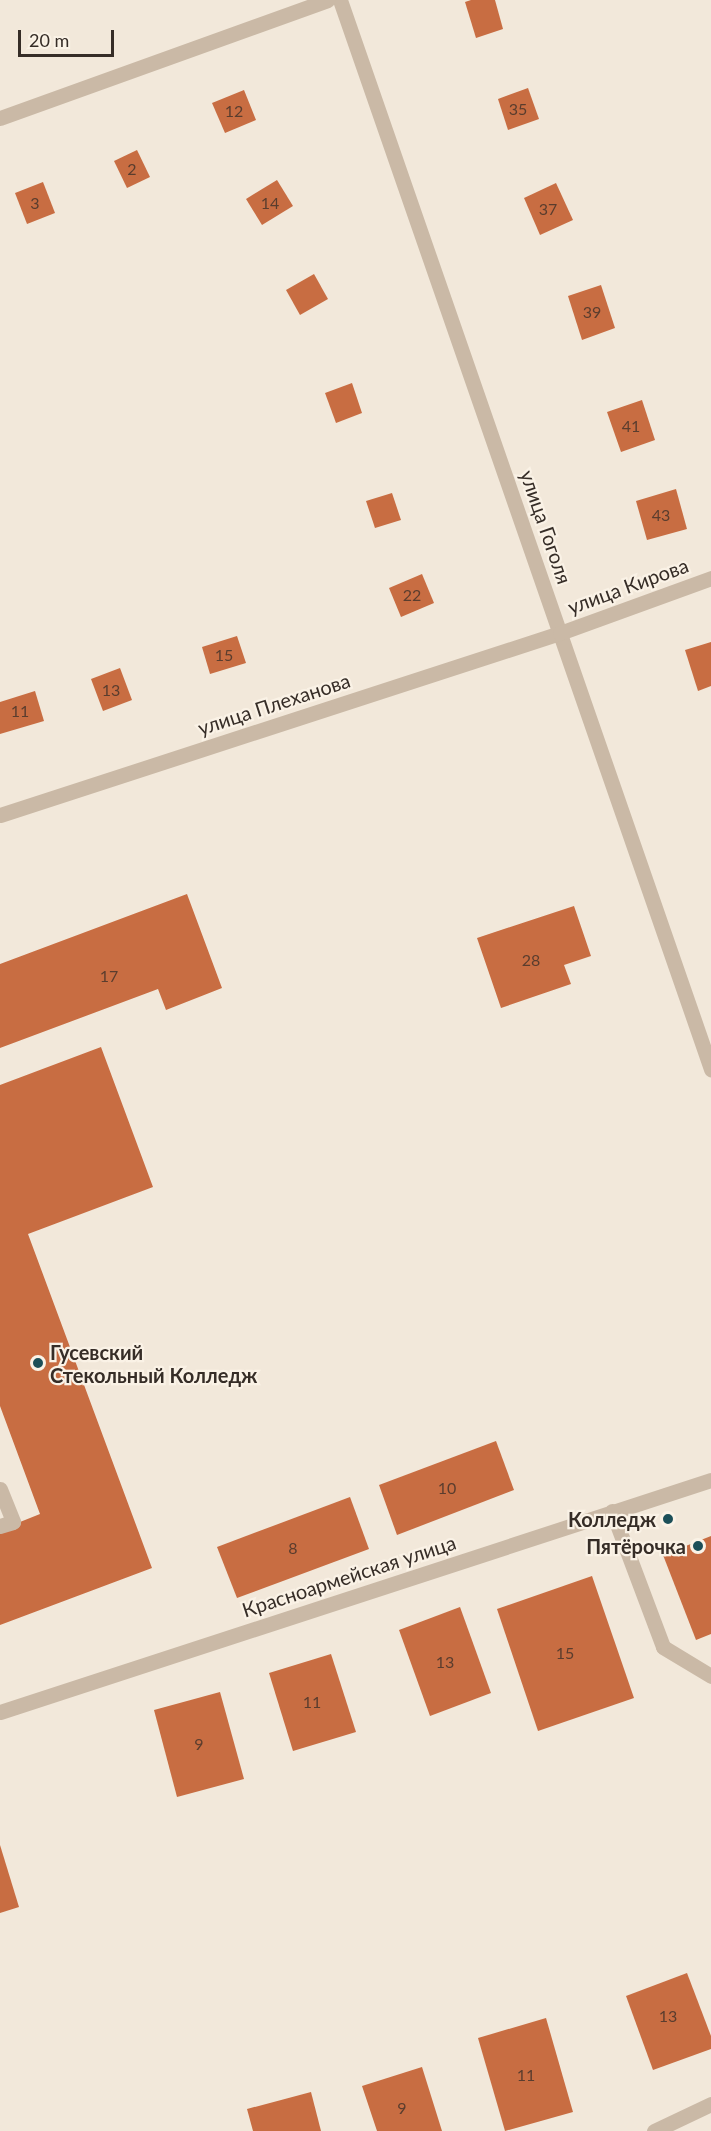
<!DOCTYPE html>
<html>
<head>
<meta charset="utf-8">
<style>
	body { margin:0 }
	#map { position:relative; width:711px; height:2131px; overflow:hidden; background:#f2e8da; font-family:Lato,sans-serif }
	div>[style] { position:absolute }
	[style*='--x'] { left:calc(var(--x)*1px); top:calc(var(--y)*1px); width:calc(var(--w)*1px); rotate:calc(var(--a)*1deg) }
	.building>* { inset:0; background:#c86d42 }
	.minor>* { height:15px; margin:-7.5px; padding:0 7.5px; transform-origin:7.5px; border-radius:7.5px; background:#cab9a6 }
	.dots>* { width:16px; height:16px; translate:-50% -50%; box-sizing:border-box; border:3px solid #faf2e6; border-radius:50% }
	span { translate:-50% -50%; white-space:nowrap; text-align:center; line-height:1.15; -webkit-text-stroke:4.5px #faf2e6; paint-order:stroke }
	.number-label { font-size:16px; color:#5a3d2e }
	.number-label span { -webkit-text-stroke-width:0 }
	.street-label { font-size:20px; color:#362d27 }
	.poi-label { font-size:20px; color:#362d27; font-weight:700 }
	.left { translate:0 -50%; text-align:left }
	.right { translate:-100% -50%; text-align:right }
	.scale { position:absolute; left:18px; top:30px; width:96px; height:27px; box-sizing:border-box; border:3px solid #362d27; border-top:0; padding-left:8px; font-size:18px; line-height:21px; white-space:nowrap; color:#362d27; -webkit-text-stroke:4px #faf2e6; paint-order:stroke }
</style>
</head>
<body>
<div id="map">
	<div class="building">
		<div style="clip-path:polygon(471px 0,495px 0,503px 29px,476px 38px,465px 2px)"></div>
		<div style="clip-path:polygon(528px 88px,539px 119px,508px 130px,498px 99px)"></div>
		<div style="clip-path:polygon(244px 90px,256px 120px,225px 133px,212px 103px)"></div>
		<div style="clip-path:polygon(137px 150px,150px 177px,127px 188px,114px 161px)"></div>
		<div style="clip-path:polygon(277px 180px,293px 206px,262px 225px,246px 199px)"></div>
		<div style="clip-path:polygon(43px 182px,55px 213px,27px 224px,15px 193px)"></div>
		<div style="clip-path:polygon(556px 183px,573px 220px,540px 235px,524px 198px)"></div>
		<div style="clip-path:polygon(314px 274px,328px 299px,300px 315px,286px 290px)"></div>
		<div style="clip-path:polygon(601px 285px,615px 328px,582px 340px,568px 296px)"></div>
		<div style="clip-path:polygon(352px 383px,362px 413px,336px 423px,325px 393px)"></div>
		<div style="clip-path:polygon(642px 400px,655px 440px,621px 452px,607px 412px)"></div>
		<div style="clip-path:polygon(676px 489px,687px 529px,647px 540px,636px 501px)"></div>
		<div style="clip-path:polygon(392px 493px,401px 520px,375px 528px,366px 501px)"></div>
		<div style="clip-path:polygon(422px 574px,434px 603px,401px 617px,389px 588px)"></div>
		<div style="clip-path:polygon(237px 636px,246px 663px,210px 674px,202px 647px)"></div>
		<div style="clip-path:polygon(711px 642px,711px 686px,698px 691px,685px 650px)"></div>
		<div style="clip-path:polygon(120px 668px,132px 700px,103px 711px,91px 679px)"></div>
		<div style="clip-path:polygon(35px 691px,44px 721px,0 734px,0 702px)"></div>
		<div style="clip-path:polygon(187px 894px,222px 988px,166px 1010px,158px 989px,0 1048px,0 964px)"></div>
		<div style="clip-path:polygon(574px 906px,591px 956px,564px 965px,571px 984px,501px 1008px,477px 938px)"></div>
		<div style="clip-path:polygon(101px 1047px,153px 1187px,28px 1234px,152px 1568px,0 1625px,0 1530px,40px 1514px,0 1406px,0 1085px)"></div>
		<div style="clip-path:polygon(496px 1441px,514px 1490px,397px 1535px,379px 1485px)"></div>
		<div style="clip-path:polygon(350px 1497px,369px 1549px,237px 1598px,217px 1547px)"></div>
		<div style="clip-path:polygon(711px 1536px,711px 1634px,696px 1640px,663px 1555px)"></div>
		<div style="clip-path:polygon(592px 1576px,634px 1698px,538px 1731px,497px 1609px)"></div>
		<div style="clip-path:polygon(460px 1607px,491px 1693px,430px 1716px,399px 1630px)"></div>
		<div style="clip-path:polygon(331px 1654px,356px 1732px,293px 1751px,269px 1673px)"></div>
		<div style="clip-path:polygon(220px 1692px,244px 1779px,177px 1797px,154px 1710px)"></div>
		<div style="clip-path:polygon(0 1845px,19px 1907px,0 1913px)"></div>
		<div style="clip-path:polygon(687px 1973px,711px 2036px,711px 2049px,653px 2070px,626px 1996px)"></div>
		<div style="clip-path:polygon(546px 2018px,573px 2112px,505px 2131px,478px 2038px)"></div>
		<div style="clip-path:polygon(422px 2067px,442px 2131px,377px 2131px,362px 2086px)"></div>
		<div style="clip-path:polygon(311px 2092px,321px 2131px,253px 2131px,247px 2109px)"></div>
	</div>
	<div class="minor">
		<div style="--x:340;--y:0;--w:1132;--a:70.86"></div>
		<div style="--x:0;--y:118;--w:348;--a:-19.8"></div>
		<div style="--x:0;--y:815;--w:589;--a:-18"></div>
		<div style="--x:560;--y:633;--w:161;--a:-20"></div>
		<div style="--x:0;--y:1489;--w:35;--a:68"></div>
		<div style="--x:13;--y:1522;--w:14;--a:163"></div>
		<div style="--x:612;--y:1511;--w:145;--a:69.4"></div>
		<div style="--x:663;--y:1647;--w:56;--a:31.1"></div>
		<div style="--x:0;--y:1712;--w:748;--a:-18.07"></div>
		<div style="--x:654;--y:2131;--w:63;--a:-25.3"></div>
	</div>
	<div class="dots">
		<div style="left:38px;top:1363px;background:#1c4f58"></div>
		<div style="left:668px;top:1519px;background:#1c4f58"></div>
		<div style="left:698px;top:1546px;background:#1c4f58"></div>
	</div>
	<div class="number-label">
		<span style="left:518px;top:109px">35</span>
		<span style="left:234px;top:111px">12</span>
		<span style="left:132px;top:169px">2</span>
		<span style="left:35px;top:203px">3</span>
		<span style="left:270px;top:203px">14</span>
		<span style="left:548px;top:209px">37</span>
		<span style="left:592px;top:312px">39</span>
		<span style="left:631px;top:426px">41</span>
		<span style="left:661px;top:515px">43</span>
		<span style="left:412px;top:595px">22</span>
		<span style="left:224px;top:655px">15</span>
		<span style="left:111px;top:690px">13</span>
		<span style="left:20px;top:711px">11</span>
		<span style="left:531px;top:960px">28</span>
		<span style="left:109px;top:976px">17</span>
		<span style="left:447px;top:1488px">10</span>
		<span style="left:293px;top:1548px">8</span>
		<span style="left:565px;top:1653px">15</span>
		<span style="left:445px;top:1662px">13</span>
		<span style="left:312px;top:1702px">11</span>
		<span style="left:199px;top:1744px">9</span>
		<span style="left:668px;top:2016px">13</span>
		<span style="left:526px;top:2075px">11</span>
		<span style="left:402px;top:2108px">9</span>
	</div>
	<div class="street-label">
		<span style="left:546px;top:527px;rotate:71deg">улица Гоголя</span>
		<span style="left:628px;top:586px;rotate:-20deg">улица Кирова</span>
		<span style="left:274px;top:704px;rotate:-18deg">улица Плеханова</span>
		<span style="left:349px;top:1576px;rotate:-18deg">Красноармейская улица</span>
	</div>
	<div class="poi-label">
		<span class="left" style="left:50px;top:1364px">Гусевский<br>Стекольный Колледж</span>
		<span class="right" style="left:656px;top:1519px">Колледж</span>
		<span class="right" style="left:686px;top:1546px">Пятёрочка</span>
	</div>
	<div class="scale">20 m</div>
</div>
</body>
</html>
